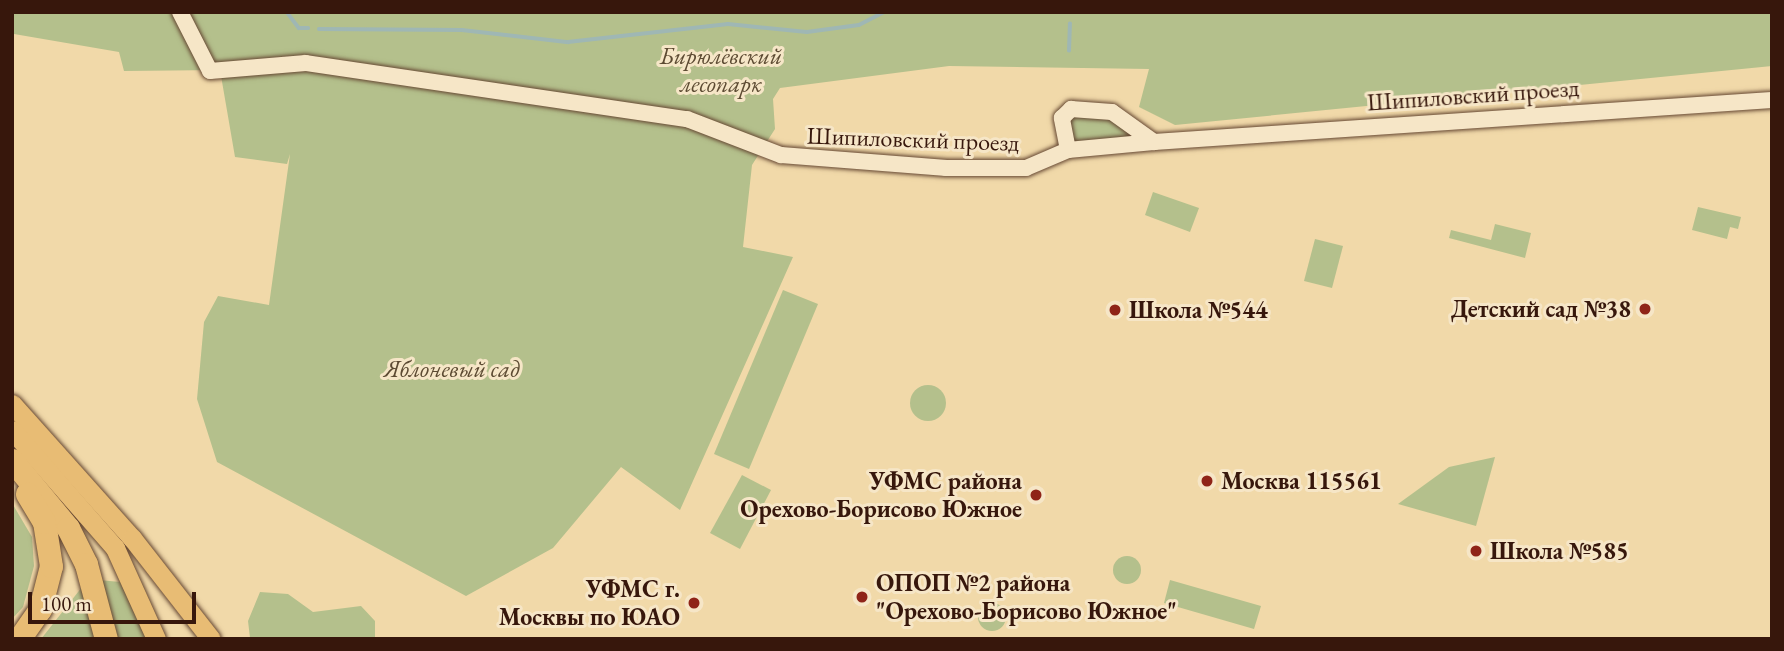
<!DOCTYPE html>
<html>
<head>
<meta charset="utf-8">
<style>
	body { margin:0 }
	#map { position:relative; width:1784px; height:651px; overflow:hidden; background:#f1d9a9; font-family:"EB Garamond",serif }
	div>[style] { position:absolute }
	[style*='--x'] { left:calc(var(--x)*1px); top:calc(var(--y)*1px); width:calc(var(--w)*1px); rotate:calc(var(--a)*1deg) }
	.green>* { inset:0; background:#b4c08c }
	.round { border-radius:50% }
	.stream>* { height:3.5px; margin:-1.75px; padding:0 1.75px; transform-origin:1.75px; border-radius:1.75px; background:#9fb7b4 }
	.roads { filter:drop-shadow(0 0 2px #664833) drop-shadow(0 0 2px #664833) }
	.minor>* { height:16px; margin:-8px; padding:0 8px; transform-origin:8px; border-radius:8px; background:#f6e6c7 }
	.major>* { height:19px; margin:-9.5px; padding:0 9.5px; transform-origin:9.5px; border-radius:9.5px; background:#e8bc74 }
	.highway>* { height:23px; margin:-11.5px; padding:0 11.5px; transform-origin:11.5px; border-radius:11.5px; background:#e8bc74 }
	.dots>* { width:19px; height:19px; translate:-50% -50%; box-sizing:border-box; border:4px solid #f6e6c7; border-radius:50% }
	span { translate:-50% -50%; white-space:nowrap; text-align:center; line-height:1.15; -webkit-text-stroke:6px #f6e6c7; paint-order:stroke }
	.park-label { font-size:24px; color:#5c4a32; font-style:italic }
	.street-label { font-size:24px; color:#37170c }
	.poi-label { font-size:24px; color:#37170c; font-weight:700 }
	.right { translate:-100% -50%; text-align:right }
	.left { translate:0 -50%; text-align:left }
	.frame { position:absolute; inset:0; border:14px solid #37170c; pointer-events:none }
	.scale { position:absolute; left:28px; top:592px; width:168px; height:32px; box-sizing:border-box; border:4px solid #37170c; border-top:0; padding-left:9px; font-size:21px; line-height:24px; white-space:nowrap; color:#37170c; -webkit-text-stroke:5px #f6e6c7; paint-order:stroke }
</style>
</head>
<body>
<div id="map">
	<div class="green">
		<div style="clip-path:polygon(12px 12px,1772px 12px,1772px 66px,1175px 125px,1139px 107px,1149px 69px,949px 66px,780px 88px,773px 99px,775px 129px,752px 165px,743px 247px,793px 257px,680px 510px,621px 467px,553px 548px,466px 596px,217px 462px,197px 399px,204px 322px,218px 296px,269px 305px,290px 154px,287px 164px,235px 157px,220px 70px,124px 71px,119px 52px,14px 34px)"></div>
		<div style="clip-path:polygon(1093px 108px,1154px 142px,1072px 150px,1062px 118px)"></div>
		<div style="clip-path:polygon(1153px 192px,1199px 208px,1190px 232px,1145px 215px)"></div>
		<div style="clip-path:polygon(1698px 207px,1741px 217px,1738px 229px,1730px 227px,1727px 239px,1692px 230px)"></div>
		<div style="clip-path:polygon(1495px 224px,1531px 233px,1525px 258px,1449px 238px,1451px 230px,1491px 240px)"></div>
		<div style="clip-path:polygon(1315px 239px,1343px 246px,1332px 288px,1304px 281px)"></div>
		<div style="clip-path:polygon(783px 290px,818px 304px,749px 469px,714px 454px)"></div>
		<div class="round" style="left:910px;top:385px;width:36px;height:36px"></div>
		<div style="clip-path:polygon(1495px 457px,1476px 526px,1398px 504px,1449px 467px)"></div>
		<div style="clip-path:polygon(742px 475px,771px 490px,740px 549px,710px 533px)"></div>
		<div style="clip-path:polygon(12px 503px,32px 537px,34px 566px,23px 607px,12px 619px)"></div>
		<div class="round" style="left:1113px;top:556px;width:28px;height:28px"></div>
		<div style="clip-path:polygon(99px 580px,120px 582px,147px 639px,41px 639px,82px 587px)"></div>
		<div style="clip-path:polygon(1170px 580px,1261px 606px,1254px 629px,1164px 603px)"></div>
		<div style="clip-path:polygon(260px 592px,288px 594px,313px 612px,361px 606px,375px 621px,375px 639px,250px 638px,248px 621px)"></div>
		<div class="round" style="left:978px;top:603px;width:28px;height:28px"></div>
	</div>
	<div class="stream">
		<div style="--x:287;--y:12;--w:20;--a:53"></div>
		<div style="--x:299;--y:28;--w:9;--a:0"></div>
		<div style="--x:319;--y:29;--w:143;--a:0.4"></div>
		<div style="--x:462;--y:30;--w:107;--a:6.5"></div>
		<div style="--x:568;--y:42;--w:161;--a:-6.4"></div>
		<div style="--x:728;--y:24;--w:79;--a:5.8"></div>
		<div style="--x:807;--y:32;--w:52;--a:-7.7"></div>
		<div style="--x:859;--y:25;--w:29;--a:-27"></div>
		<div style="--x:1069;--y:51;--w:27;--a:-88"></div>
	</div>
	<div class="roads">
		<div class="minor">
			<div style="--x:180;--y:12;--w:66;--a:63"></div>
			<div style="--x:210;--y:71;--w:96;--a:-4.8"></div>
			<div style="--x:306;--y:63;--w:385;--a:8.4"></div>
			<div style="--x:687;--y:119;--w:101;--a:21"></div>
			<div style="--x:781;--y:155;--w:166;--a:4.5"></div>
			<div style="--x:946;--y:168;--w:80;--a:0"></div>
			<div style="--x:1026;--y:168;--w:46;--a:-23.2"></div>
			<div style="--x:1068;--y:150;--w:86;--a:-5.3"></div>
			<div style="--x:1154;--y:142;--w:619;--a:-3.89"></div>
			<div style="--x:1068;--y:150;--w:33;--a:-101"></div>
			<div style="--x:1062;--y:118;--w:13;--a:-45"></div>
			<div style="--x:1071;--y:109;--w:41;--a:4.2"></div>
			<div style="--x:1112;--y:112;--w:52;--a:35.5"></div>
		</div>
		<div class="major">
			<div style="--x:12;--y:404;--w:180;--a:48.2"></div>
			<div style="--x:132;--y:538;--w:128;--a:52"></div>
			<div style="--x:12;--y:430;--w:157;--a:48.9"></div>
			<div style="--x:115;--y:548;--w:100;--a:65.7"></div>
		</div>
		<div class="highway">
			<div style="--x:12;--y:460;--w:88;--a:50.5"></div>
			<div style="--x:68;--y:528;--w:40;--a:63.4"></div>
			<div style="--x:86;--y:564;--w:78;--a:75.1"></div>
			<div style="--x:19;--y:639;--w:37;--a:-55"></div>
			<div style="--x:40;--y:609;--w:44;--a:-75.7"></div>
			<div style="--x:51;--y:566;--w:45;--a:-99"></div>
			<div style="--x:44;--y:522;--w:33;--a:-121"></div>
		</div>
	</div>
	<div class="dots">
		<div style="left:1645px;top:309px;background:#8f2418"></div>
		<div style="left:1115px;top:310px;background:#8f2418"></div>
		<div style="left:1207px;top:481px;background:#8f2418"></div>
		<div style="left:1036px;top:495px;background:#8f2418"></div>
		<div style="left:1476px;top:551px;background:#8f2418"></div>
		<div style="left:862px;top:597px;background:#8f2418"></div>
		<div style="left:694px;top:603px;background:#8f2418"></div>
	</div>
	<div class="park-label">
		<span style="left:721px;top:70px">Бирюлёвский<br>лесопарк</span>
		<span style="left:452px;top:369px">Яблоневый сад</span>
	</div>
	<div class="street-label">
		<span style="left:1473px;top:95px;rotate:-4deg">Шипиловский проезд</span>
		<span style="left:913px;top:139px;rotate:2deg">Шипиловский проезд</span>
	</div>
	<div class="poi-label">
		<span class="right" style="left:1631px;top:309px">Детский сад №38</span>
		<span class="left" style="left:1129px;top:310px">Школа №544</span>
		<span class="right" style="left:1022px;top:495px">УФМС района<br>Орехово-Борисово Южное</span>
		<span class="left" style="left:1221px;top:481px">Москва 115561</span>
		<span class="left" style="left:1490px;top:551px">Школа №585</span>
		<span class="left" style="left:876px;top:597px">ОПОП №2 района<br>"Орехово-Борисово Южное"</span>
		<span class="right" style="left:680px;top:603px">УФМС г.<br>Москвы по ЮАО</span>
	</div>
	<div class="frame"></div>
	<div class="scale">100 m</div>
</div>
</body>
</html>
